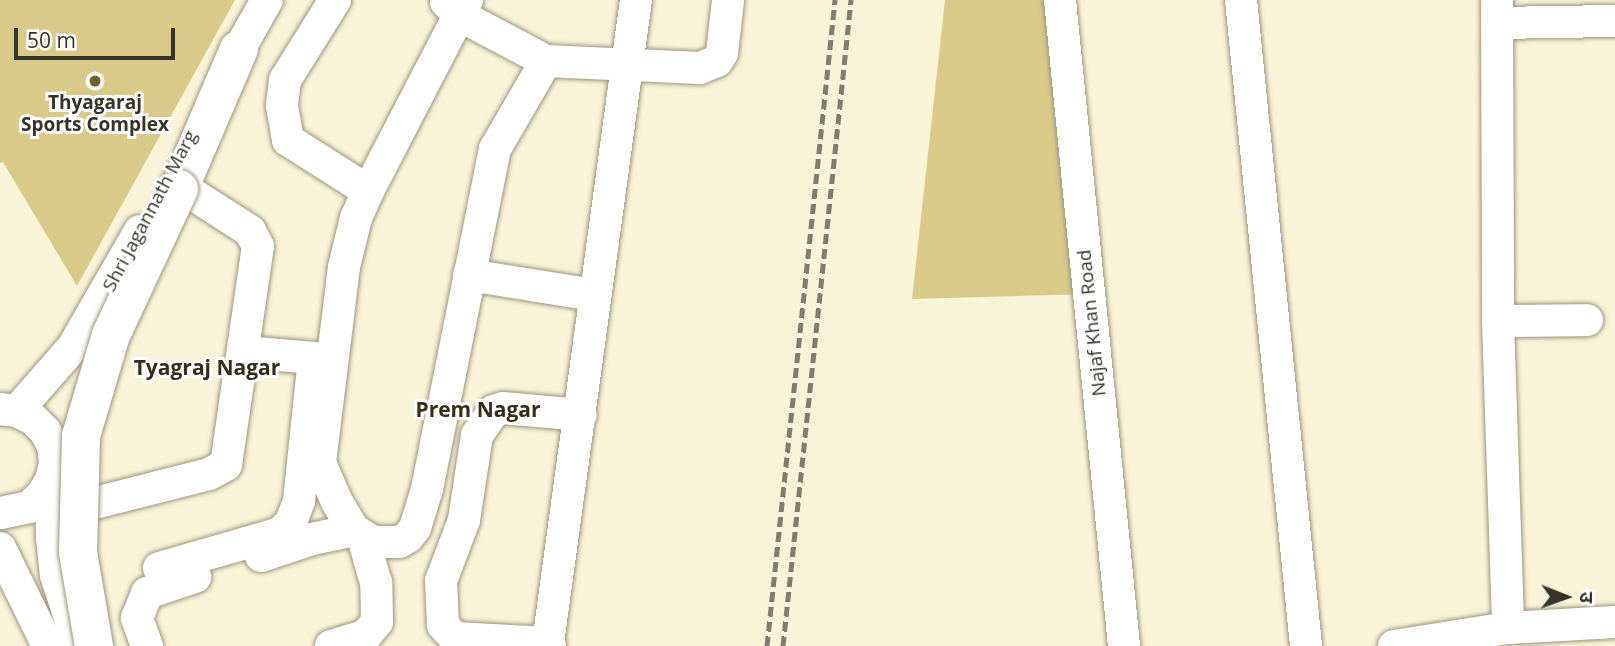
<!DOCTYPE html>
<html>
<head>
<meta charset="utf-8">
<style>
	body { margin:0 }
	#map { position:relative; width:1615px; height:646px; overflow:hidden; background:#f9f3d8; font-family:"Open Sans","Noto Sans Devanagari",sans-serif }
	div>[style] { position:absolute }
	[style*='--x'] { left:calc(var(--x)*1px); top:calc(var(--y)*1px); width:calc(var(--w)*1px); rotate:calc(var(--a)*1deg) }
	.green>* { inset:0; background:#d9ca89 }
	.roads { filter:drop-shadow(0 0 2px #9c967d) drop-shadow(0 0 2px #9c967d) }
	.minor>* { height:32px; margin:-16px; padding:0 16px; transform-origin:16px; border-radius:16px; background:#fff }
	.highway>* { height:38px; margin:-19px; padding:0 19px; transform-origin:19px; border-radius:19px; background:#fff }
	.rail>* { height:5px; margin-top:-2.5px; transform-origin:0; background:repeating-linear-gradient(90deg,#817d6d 0 10px,transparent 0 15px) }
	.bridges { filter:drop-shadow(0 0 2px #9c967d) drop-shadow(0 0 2px #9c967d) }
	.highway-bridge>* { height:38px; margin:-19px; padding:0 19px; transform-origin:19px; border-radius:19px; background:#fff }
	.dots>* { width:19px; height:19px; translate:-50% -50%; box-sizing:border-box; border:4px solid #fff; border-radius:50% }
	span { translate:-50% -50%; white-space:nowrap; text-align:center; line-height:1.15; -webkit-text-stroke:6px #fff; paint-order:stroke }
	.poi-label { font-size:19px; color:#363329; font-weight:700 }
	.street-label { font-size:19px; color:#363329 }
	.neighbourhood-label { font-size:21px; color:#352f19; font-weight:700 }
	.north { position:absolute; left:1531px; top:562px; width:70px; height:70px; -webkit-text-stroke:5px #fff; paint-order:stroke; rotate:91deg; font-size:19px; font-weight:700; line-height:28px; text-align:center; color:#363329 }
	.north::after { content:''; display:block; margin:auto; width:24px; height:32px; background:#363329; clip-path:polygon(50% 0,100% 100%,50% 72%,0 100%) }
	.scale { position:absolute; left:14px; top:28px; width:161px; height:32px; box-sizing:border-box; border:4px solid #363329; border-top:0; padding-left:9px; font-size:21px; line-height:24px; white-space:nowrap; color:#363329; -webkit-text-stroke:5px #fff; paint-order:stroke }
</style>
</head>
<body>
<div id="map">
	<div class="green">
		<div style="clip-path:polygon(0 0,235px 0,77px 286px,3px 162px,0 163px)"></div>
		<div style="clip-path:polygon(945px 0,1059px 0,1089px 294px,912px 299px)"></div>
	</div>
	<div class="roads">
		<div class="minor">
			<div style="--x:335;--y:0;--w:94;--a:122"></div>
			<div style="--x:285;--y:80;--w:26;--a:97"></div>
			<div style="--x:282;--y:106;--w:35;--a:80"></div>
			<div style="--x:288;--y:140;--w:95;--a:32.5"></div>
			<div style="--x:467;--y:0;--w:215;--a:117.4"></div>
			<div style="--x:368;--y:191;--w:30;--a:114"></div>
			<div style="--x:356;--y:218;--w:50;--a:103.8"></div>
			<div style="--x:344;--y:267;--w:197;--a:97"></div>
			<div style="--x:320;--y:463;--w:43;--a:66.4"></div>
			<div style="--x:337;--y:502;--w:33;--a:59"></div>
			<div style="--x:354;--y:530;--w:22;--a:32"></div>
			<div style="--x:373;--y:542;--w:26;--a:0"></div>
			<div style="--x:399;--y:542;--w:10;--a:-29"></div>
			<div style="--x:408;--y:537;--w:11;--a:-52"></div>
			<div style="--x:415;--y:528;--w:41;--a:-72.9"></div>
			<div style="--x:427;--y:489;--w:347;--a:-78.7"></div>
			<div style="--x:495;--y:149;--w:102;--a:-59.9"></div>
			<div style="--x:1060;--y:0;--w:649;--a:84.34"></div>
			<div style="--x:1241;--y:0;--w:649;--a:84.25"></div>
			<div style="--x:1497;--y:0;--w:321;--a:89.8"></div>
			<div style="--x:1498;--y:321;--w:307;--a:88.1"></div>
			<div style="--x:446;--y:2;--w:18;--a:45"></div>
			<div style="--x:459;--y:15;--w:98;--a:27.9"></div>
			<div style="--x:546;--y:61;--w:154;--a:2.6"></div>
			<div style="--x:700;--y:68;--w:18;--a:-22"></div>
			<div style="--x:717;--y:61;--w:9;--a:-58"></div>
			<div style="--x:722;--y:53;--w:53;--a:-83.5"></div>
			<div style="--x:1498;--y:23;--w:117;--a:-1"></div>
			<div style="--x:228;--y:69;--w:79;--a:-60.5"></div>
			<div style="--x:469;--y:275;--w:127;--a:9.1"></div>
			<div style="--x:1498;--y:321;--w:89;--a:-0.6"></div>
			<div style="--x:0;--y:409;--w:17;--a:7"></div>
			<div style="--x:17;--y:411;--w:18;--a:27"></div>
			<div style="--x:33;--y:419;--w:17;--a:45"></div>
			<div style="--x:45;--y:431;--w:17;--a:62"></div>
			<div style="--x:53;--y:446;--w:17;--a:83"></div>
			<div style="--x:55;--y:463;--w:17;--a:103"></div>
			<div style="--x:51;--y:480;--w:17;--a:121"></div>
			<div style="--x:42;--y:495;--w:18;--a:137"></div>
			<div style="--x:29;--y:507;--w:30;--a:168"></div>
			<div style="--x:17;--y:411;--w:85;--a:-48.8"></div>
			<div style="--x:73;--y:347;--w:134;--a:-60"></div>
			<div style="--x:51;--y:480;--w:58;--a:89"></div>
			<div style="--x:52;--y:538;--w:37;--a:84"></div>
			<div style="--x:56;--y:575;--w:75;--a:72.1"></div>
			<div style="--x:52;--y:514;--w:162;--a:-14.3"></div>
			<div style="--x:209;--y:474;--w:19;--a:-28"></div>
			<div style="--x:226;--y:465;--w:221;--a:-81.7"></div>
			<div style="--x:258;--y:246;--w:17;--a:-118"></div>
			<div style="--x:250;--y:231;--w:83;--a:-147.3"></div>
			<div style="--x:0;--y:548;--w:109;--a:63.9"></div>
			<div style="--x:261;--y:556;--w:54;--a:-18.4"></div>
			<div style="--x:312;--y:539;--w:43;--a:-12.1"></div>
			<div style="--x:159;--y:568;--w:126;--a:-16.1"></div>
			<div style="--x:280;--y:533;--w:16;--a:-45"></div>
			<div style="--x:291;--y:522;--w:22;--a:-69"></div>
			<div style="--x:299;--y:501;--w:144;--a:-84"></div>
			<div style="--x:314;--y:358;--w:70;--a:-175.1"></div>
			<div style="--x:548;--y:643;--w:93;--a:-176.9"></div>
			<div style="--x:455;--y:638;--w:18;--a:-133"></div>
			<div style="--x:443;--y:625;--w:44;--a:-92.6"></div>
			<div style="--x:441;--y:581;--w:65;--a:-69.3"></div>
			<div style="--x:464;--y:520;--w:86;--a:-81.3"></div>
			<div style="--x:477;--y:435;--w:29;--a:-55"></div>
			<div style="--x:494;--y:411;--w:9;--a:-18"></div>
			<div style="--x:503;--y:408;--w:78;--a:5.1"></div>
			<div style="--x:147;--y:646;--w:30;--a:-110"></div>
			<div style="--x:137;--y:618;--w:27;--a:-68"></div>
			<div style="--x:147;--y:593;--w:51;--a:-18.4"></div>
			<div style="--x:331;--y:646;--w:37;--a:-17"></div>
			<div style="--x:366;--y:635;--w:17;--a:-50"></div>
			<div style="--x:377;--y:622;--w:39;--a:-91"></div>
			<div style="--x:376;--y:583;--w:48;--a:-105.8"></div>
			<div style="--x:550;--y:646;--w:4;--a:-124"></div>
			<div style="--x:548;--y:643;--w:649;--a:-82.21"></div>
			<div style="--x:1394;--y:646;--w:115;--a:-9"></div>
			<div style="--x:1508;--y:628;--w:107;--a:-3.2"></div>
		</div>
		<div class="highway">
			<div style="--x:179;--y:189;--w:152;--a:-66.8"></div>
		</div>
	</div>
	<div class="rail">
		<div style="--x:767;--y:646;--w:650;--a:-83.99"></div>
		<div style="--x:783;--y:646;--w:650;--a:-83.99"></div>
	</div>
	<div class="bridges">
		<div class="highway-bridge">
			<div style="--x:94;--y:646;--w:95;--a:-99.7"></div>
			<div style="--x:78;--y:552;--w:116;--a:-88.5"></div>
			<div style="--x:81;--y:436;--w:105;--a:-73.5"></div>
			<div style="--x:111;--y:335;--w:161;--a:-65"></div>
		</div>
	</div>
	<div class="dots">
		<div style="left:95px;top:81px;background:#6e612e"></div>
	</div>
	<div class="poi-label">
		<span style="left:95px;top:114px">Thyagaraj<br>Sports Complex</span>
	</div>
	<div class="street-label">
		<span style="left:150px;top:211px;rotate:-62deg">Shri Jagannath Marg</span>
		<span style="left:1092px;top:323px;rotate:-96deg">Najaf Khan Road</span>
	</div>
	<div class="neighbourhood-label">
		<span style="left:207px;top:367px">Tyagraj Nagar</span>
		<span style="left:478px;top:409px">Prem Nagar</span>
	</div>
	<div class="north">उ</div>
	<div class="scale">50 m</div>
</div>
</body>
</html>
